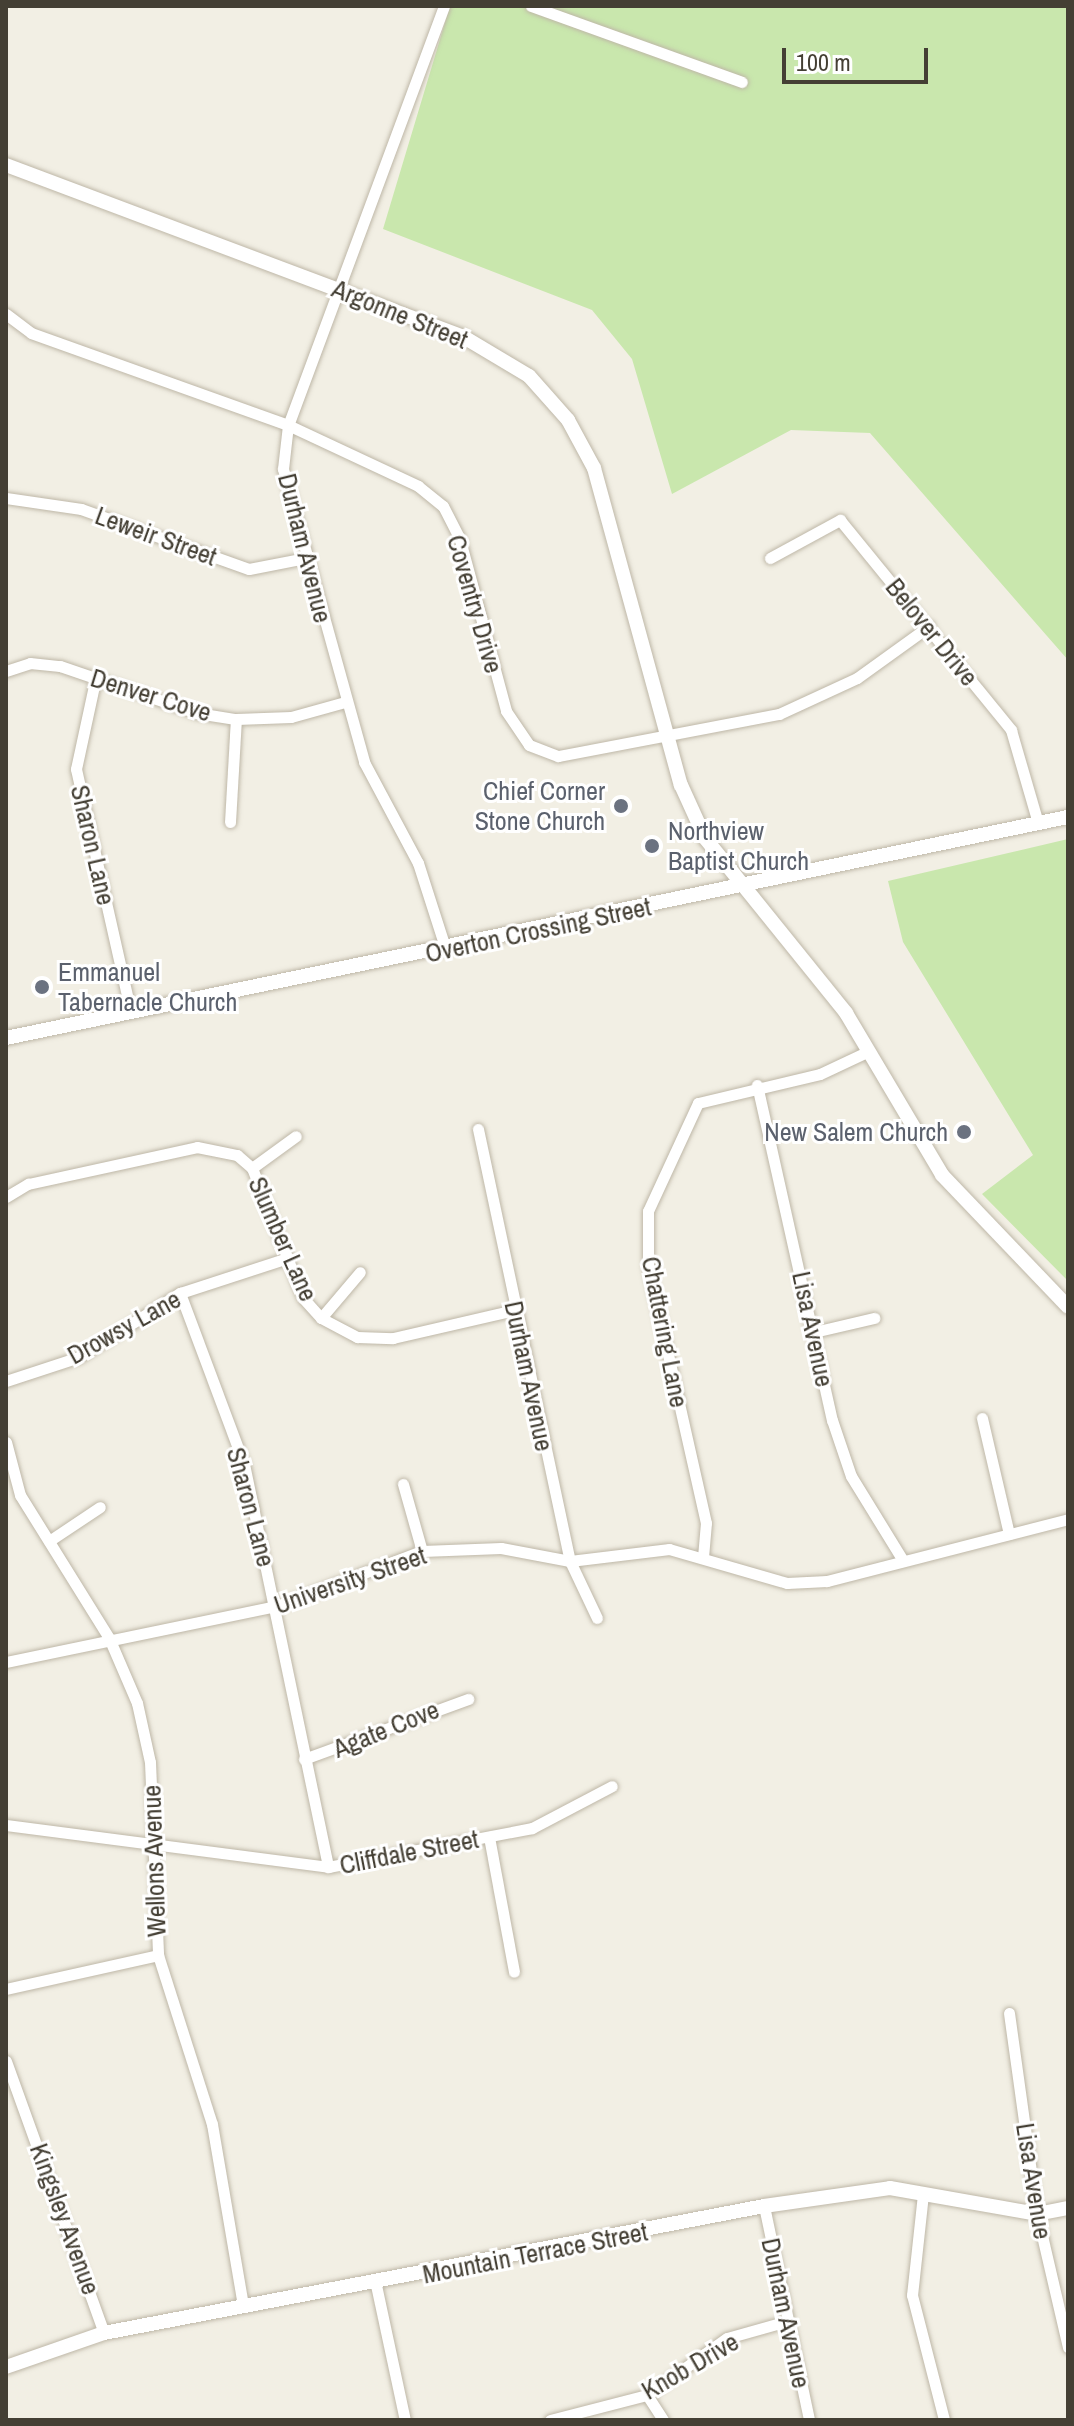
<!DOCTYPE html>
<html>
<head>
<meta charset="utf-8">
<style>
	body { margin:0 }
	#map { position:relative; width:1074px; height:2426px; overflow:hidden; background:#f2efe4; font-family:"Archivo Narrow",sans-serif }
	div>[style] { position:absolute }
	[style*='--x'] { left:calc(var(--x)*1px); top:calc(var(--y)*1px); width:calc(var(--w)*1px); rotate:calc(var(--a)*1deg) }
	.green>* { inset:0; background:#c9e7ad }
	.roads { filter:drop-shadow(0 0 2px #beb7a7) drop-shadow(0 0 2px #beb7a7) }
	.minor>* { height:11px; margin:-5.5px; padding:0 5.5px; transform-origin:5.5px; border-radius:5.5px; background:#fff }
	.tertiary>* { height:14px; margin:-7px; padding:0 7px; transform-origin:7px; border-radius:7px; background:#fff }
	.dots>* { width:22px; height:22px; translate:-50% -50%; box-sizing:border-box; border:4px solid #fff; border-radius:50% }
	span { translate:-50% -50%; white-space:nowrap; text-align:center; line-height:1.15; -webkit-text-stroke:6px #fff; paint-order:stroke }
	.street-label { font-size:26px; color:#443f34 }
	.worship-label { font-size:26px; color:#5b616d }
	.right { translate:-100% -50%; text-align:right }
	.left { translate:0 -50%; text-align:left }
	.frame { position:absolute; inset:0; border:8px solid #443f34; pointer-events:none }
	.scale { position:absolute; left:782px; top:48px; width:146px; height:36px; box-sizing:border-box; border:4px solid #443f34; border-top:0; padding-left:10px; font-size:24px; line-height:28px; white-space:nowrap; color:#443f34; -webkit-text-stroke:6px #fff; paint-order:stroke }
</style>
</head>
<body>
<div id="map">
	<div class="green">
		<div style="clip-path:polygon(450px 6px,1068px 6px,1068px 660px,870px 433px,791px 430px,672px 494px,632px 359px,592px 310px,383px 229px)"></div>
		<div style="clip-path:polygon(1068px 839px,1068px 1281px,982px 1194px,1033px 1155px,903px 942px,888px 881px)"></div>
	</div>
	<div class="roads">
		<div class="minor">
			<div style="--x:444;--y:6;--w:447;--a:110.4"></div>
			<div style="--x:288;--y:425;--w:44;--a:96.5"></div>
			<div style="--x:283;--y:469;--w:304;--a:74.5"></div>
			<div style="--x:364;--y:762;--w:115;--a:61.9"></div>
			<div style="--x:418;--y:863;--w:91;--a:72.2"></div>
			<div style="--x:531;--y:6;--w:224;--a:19.8"></div>
			<div style="--x:6;--y:314;--w:31;--a:37"></div>
			<div style="--x:31;--y:333;--w:273;--a:19.7"></div>
			<div style="--x:288;--y:425;--w:144;--a:25.1"></div>
			<div style="--x:418;--y:486;--w:32;--a:39"></div>
			<div style="--x:443;--y:506;--w:38;--a:63"></div>
			<div style="--x:460;--y:540;--w:177;--a:74.9"></div>
			<div style="--x:506;--y:711;--w:41;--a:55.9"></div>
			<div style="--x:529;--y:745;--w:31;--a:21"></div>
			<div style="--x:558;--y:756;--w:225;--a:-10.8"></div>
			<div style="--x:779;--y:714;--w:86;--a:-24.8"></div>
			<div style="--x:857;--y:678;--w:89;--a:-35.8"></div>
			<div style="--x:6;--y:498;--w:76;--a:8.3"></div>
			<div style="--x:81;--y:509;--w:178;--a:19.7"></div>
			<div style="--x:249;--y:569;--w:57;--a:-11.1"></div>
			<div style="--x:770;--y:558;--w:80;--a:-28.5"></div>
			<div style="--x:840;--y:520;--w:271;--a:50.8"></div>
			<div style="--x:1011;--y:730;--w:97;--a:73.8"></div>
			<div style="--x:6;--y:671;--w:25;--a:-18"></div>
			<div style="--x:30;--y:663;--w:30;--a:6"></div>
			<div style="--x:60;--y:666;--w:145;--a:18.9"></div>
			<div style="--x:197;--y:713;--w:39;--a:9"></div>
			<div style="--x:236;--y:719;--w:55;--a:-2.1"></div>
			<div style="--x:291;--y:717;--w:56;--a:-15.5"></div>
			<div style="--x:95;--y:681;--w:90;--a:102.2"></div>
			<div style="--x:76;--y:769;--w:246;--a:77.3"></div>
			<div style="--x:230;--y:822;--w:103;--a:-86.7"></div>
			<div style="--x:757;--y:1085;--w:343;--a:77.4"></div>
			<div style="--x:832;--y:1420;--w:59;--a:71.3"></div>
			<div style="--x:851;--y:1476;--w:97;--a:58.4"></div>
			<div style="--x:478;--y:1129;--w:442;--a:78"></div>
			<div style="--x:570;--y:1561;--w:63;--a:64.7"></div>
			<div style="--x:252;--y:1168;--w:54;--a:-36"></div>
			<div style="--x:6;--y:1197;--w:26;--a:-31"></div>
			<div style="--x:28;--y:1184;--w:173;--a:-12.3"></div>
			<div style="--x:197;--y:1147;--w:41;--a:11.3"></div>
			<div style="--x:237;--y:1155;--w:20;--a:41"></div>
			<div style="--x:252;--y:1168;--w:140;--a:68.6"></div>
			<div style="--x:303;--y:1298;--w:27;--a:48"></div>
			<div style="--x:321;--y:1318;--w:41;--a:27.8"></div>
			<div style="--x:357;--y:1337;--w:36;--a:2"></div>
			<div style="--x:393;--y:1338;--w:124;--a:-13"></div>
			<div style="--x:180;--y:1293;--w:183;--a:69.5"></div>
			<div style="--x:244;--y:1464;--w:412;--a:78.2"></div>
			<div style="--x:321;--y:1318;--w:60;--a:-49.7"></div>
			<div style="--x:814;--y:1332;--w:62;--a:-13.1"></div>
			<div style="--x:6;--y:1381;--w:77;--a:-18.2"></div>
			<div style="--x:79;--y:1357;--w:120;--a:-32.4"></div>
			<div style="--x:180;--y:1293;--w:114;--a:-18"></div>
			<div style="--x:982;--y:1418;--w:119;--a:76.9"></div>
			<div style="--x:6;--y:1442;--w:55;--a:75.2"></div>
			<div style="--x:20;--y:1495;--w:168;--a:58.1"></div>
			<div style="--x:109;--y:1638;--w:71;--a:66.7"></div>
			<div style="--x:137;--y:1703;--w:60;--a:77.6"></div>
			<div style="--x:150;--y:1762;--w:193;--a:87.6"></div>
			<div style="--x:158;--y:1955;--w:177;--a:72.3"></div>
			<div style="--x:212;--y:2124;--w:184;--a:80.3"></div>
			<div style="--x:403;--y:1484;--w:70;--a:74.2"></div>
			<div style="--x:49;--y:1541;--w:61;--a:-33.7"></div>
			<div style="--x:703;--y:1557;--w:34;--a:-85"></div>
			<div style="--x:706;--y:1523;--w:264;--a:-102.7"></div>
			<div style="--x:648;--y:1265;--w:54;--a:-90"></div>
			<div style="--x:648;--y:1211;--w:119;--a:-65.2"></div>
			<div style="--x:698;--y:1103;--w:125;--a:-13.4"></div>
			<div style="--x:820;--y:1074;--w:54;--a:-25.1"></div>
			<div style="--x:6;--y:1662;--w:277;--a:-11.7"></div>
			<div style="--x:277;--y:1606;--w:155;--a:-20.8"></div>
			<div style="--x:422;--y:1551;--w:79;--a:-2.2"></div>
			<div style="--x:501;--y:1548;--w:70;--a:10.7"></div>
			<div style="--x:570;--y:1561;--w:100;--a:-6.9"></div>
			<div style="--x:669;--y:1549;--w:123;--a:16.1"></div>
			<div style="--x:787;--y:1583;--w:40;--a:-2.9"></div>
			<div style="--x:827;--y:1581;--w:249;--a:-14.4"></div>
			<div style="--x:304;--y:1759;--w:175;--a:-20.1"></div>
			<div style="--x:6;--y:1825;--w:325;--a:7.4"></div>
			<div style="--x:328;--y:1867;--w:208;--a:-10.8"></div>
			<div style="--x:532;--y:1828;--w:90;--a:-27.7"></div>
			<div style="--x:489;--y:1837;--w:137;--a:79.5"></div>
			<div style="--x:6;--y:1989;--w:156;--a:-12.6"></div>
			<div style="--x:1009;--y:2013;--w:203;--a:82.1"></div>
			<div style="--x:1037;--y:2214;--w:137;--a:76.9"></div>
			<div style="--x:6;--y:2061;--w:289;--a:70.2"></div>
			<div style="--x:923;--y:2194;--w:102;--a:96.2"></div>
			<div style="--x:912;--y:2295;--w:129;--a:75.6"></div>
			<div style="--x:764;--y:2206;--w:219;--a:78.1"></div>
			<div style="--x:376;--y:2285;--w:138;--a:77.9"></div>
			<div style="--x:647;--y:2395;--w:30;--a:57"></div>
			<div style="--x:550;--y:2420;--w:100;--a:-14.5"></div>
			<div style="--x:647;--y:2395;--w:98;--a:-35.5"></div>
			<div style="--x:727;--y:2338;--w:59;--a:-15.7"></div>
		</div>
		<div class="tertiary">
			<div style="--x:6;--y:165;--w:487;--a:20.6"></div>
			<div style="--x:462;--y:336;--w:78;--a:30.8"></div>
			<div style="--x:529;--y:376;--w:59;--a:48.4"></div>
			<div style="--x:568;--y:420;--w:55;--a:61.6"></div>
			<div style="--x:594;--y:468;--w:329;--a:74.7"></div>
			<div style="--x:681;--y:785;--w:58;--a:65.6"></div>
			<div style="--x:705;--y:838;--w:225;--a:51.1"></div>
			<div style="--x:846;--y:1013;--w:188;--a:59.3"></div>
			<div style="--x:942;--y:1175;--w:182;--a:46.3"></div>
			<div style="--x:6;--y:1038;--w:1085;--a:-11.76"></div>
			<div style="--x:6;--y:2367;--w:104;--a:-19.1"></div>
			<div style="--x:104;--y:2333;--w:672;--a:-10.89"></div>
			<div style="--x:764;--y:2206;--w:127;--a:-8.1"></div>
			<div style="--x:890;--y:2188;--w:149;--a:10"></div>
			<div style="--x:1037;--y:2214;--w:32;--a:-11"></div>
		</div>
	</div>
	<div class="dots">
		<div style="left:621px;top:806px;background:#6b7280"></div>
		<div style="left:652px;top:846px;background:#6b7280"></div>
		<div style="left:42px;top:987px;background:#6b7280"></div>
		<div style="left:964px;top:1132px;background:#6b7280"></div>
	</div>
	<div class="street-label">
		<span style="left:400px;top:314px;rotate:22deg">Argonne Street</span>
		<span style="left:156px;top:536px;rotate:20deg">Leweir Street</span>
		<span style="left:305px;top:548px;rotate:76deg">Durham Avenue</span>
		<span style="left:475px;top:604px;rotate:74deg">Coventry Drive</span>
		<span style="left:932px;top:632px;rotate:51deg">Belover Drive</span>
		<span style="left:151px;top:695px;rotate:17deg">Denver Cove</span>
		<span style="left:93px;top:845px;rotate:77deg">Sharon Lane</span>
		<span style="left:538px;top:930px;rotate:-12deg">Overton Crossing Street</span>
		<span style="left:283px;top:1239px;rotate:66deg">Slumber Lane</span>
		<span style="left:124px;top:1327px;rotate:-29deg">Drowsy Lane</span>
		<span style="left:813px;top:1329px;rotate:78deg">Lisa Avenue</span>
		<span style="left:665px;top:1332px;rotate:79deg">Chattering Lane</span>
		<span style="left:529px;top:1376px;rotate:78deg">Durham Avenue</span>
		<span style="left:251px;top:1507px;rotate:75deg">Sharon Lane</span>
		<span style="left:350px;top:1580px;rotate:-19deg">University Street</span>
		<span style="left:386px;top:1729px;rotate:-22deg">Agate Cove</span>
		<span style="left:409px;top:1852px;rotate:-11deg">Cliffdale Street</span>
		<span style="left:154px;top:1861px;rotate:-92deg">Wellons Avenue</span>
		<span style="left:1034px;top:2181px;rotate:81deg">Lisa Avenue</span>
		<span style="left:65px;top:2219px;rotate:70deg">Kingsley Avenue</span>
		<span style="left:535px;top:2253px;rotate:-11deg">Mountain Terrace Street</span>
		<span style="left:786px;top:2313px;rotate:78deg">Durham Avenue</span>
		<span style="left:690px;top:2366px;rotate:-30deg">Knob Drive</span>
	</div>
	<div class="worship-label">
		<span class="right" style="left:605px;top:806px">Chief Corner<br>Stone Church</span>
		<span class="left" style="left:668px;top:846px">Northview<br>Baptist Church</span>
		<span class="left" style="left:58px;top:987px">Emmanuel<br>Tabernacle Church</span>
		<span class="right" style="left:948px;top:1132px">New Salem Church</span>
	</div>
	<div class="frame"></div>
	<div class="scale">100 m</div>
</div>
</body>
</html>
